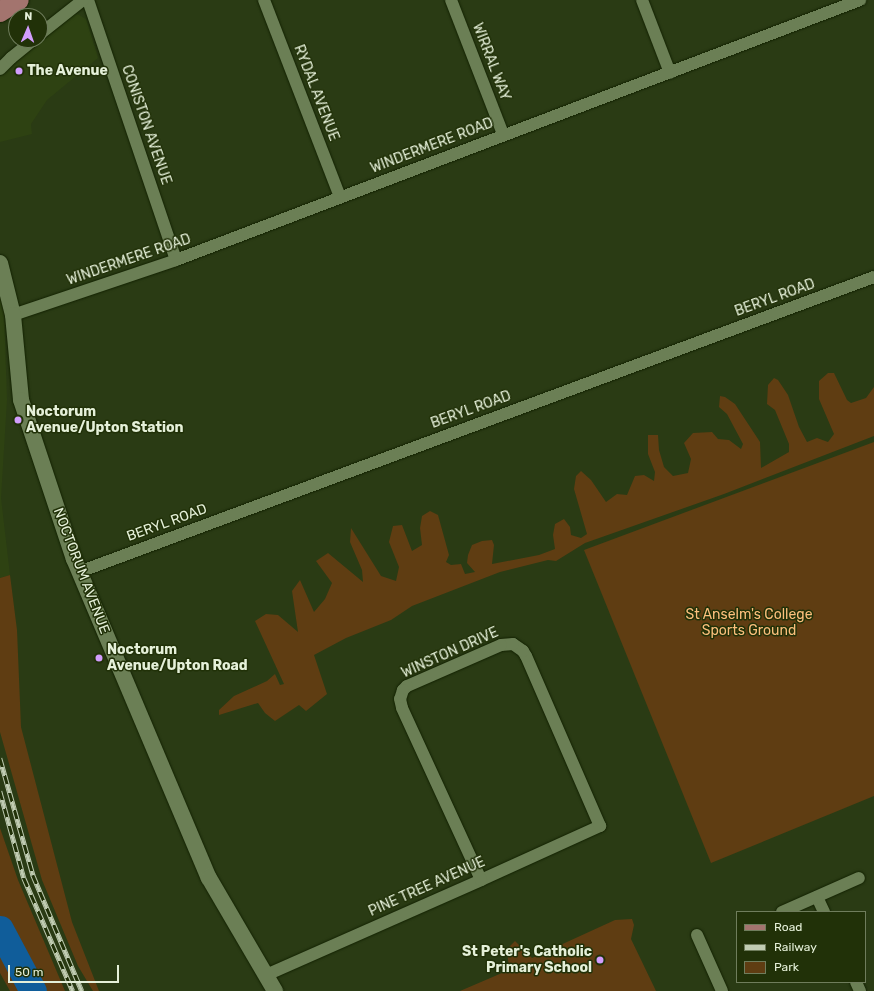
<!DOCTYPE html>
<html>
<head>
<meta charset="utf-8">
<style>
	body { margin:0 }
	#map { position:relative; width:874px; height:991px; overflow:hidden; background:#2a3b14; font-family:Rubik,sans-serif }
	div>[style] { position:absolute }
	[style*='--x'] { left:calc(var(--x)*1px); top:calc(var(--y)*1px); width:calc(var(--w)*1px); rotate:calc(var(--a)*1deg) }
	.built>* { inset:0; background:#2e4212 }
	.green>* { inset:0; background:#5f3d12 }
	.river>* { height:27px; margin:-13.5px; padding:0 13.5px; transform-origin:13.5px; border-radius:13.5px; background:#105d9a }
	.roads { filter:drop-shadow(0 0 1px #132200) drop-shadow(0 0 1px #132200) }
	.minor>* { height:12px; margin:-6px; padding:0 6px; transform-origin:6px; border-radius:6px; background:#6b7f55 }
	.tertiary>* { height:16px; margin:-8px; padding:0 8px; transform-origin:8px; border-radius:8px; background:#6b7f55 }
	.primary>* { height:20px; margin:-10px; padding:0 10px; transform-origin:10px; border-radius:10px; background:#a3746e }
	.rail>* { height:4.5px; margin-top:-2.25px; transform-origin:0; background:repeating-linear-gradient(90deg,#213108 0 9px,#c0ccb2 0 18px); box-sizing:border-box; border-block:1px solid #c0ccb2 }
	.dots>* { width:11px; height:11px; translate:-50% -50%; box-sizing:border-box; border:2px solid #213108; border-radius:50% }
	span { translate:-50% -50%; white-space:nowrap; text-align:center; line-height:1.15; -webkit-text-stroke:3px #213108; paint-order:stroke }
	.street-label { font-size:14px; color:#e5f0d9 }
	.poi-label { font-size:14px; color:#e5f0d9; font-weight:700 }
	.left { translate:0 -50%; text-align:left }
	.right { translate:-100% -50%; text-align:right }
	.park-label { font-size:14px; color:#fbbf7c }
	.legend { position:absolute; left:736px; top:911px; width:130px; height:72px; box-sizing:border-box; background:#213108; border:1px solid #6f7d5c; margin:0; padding:5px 7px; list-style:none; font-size:12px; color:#e5f0d9 }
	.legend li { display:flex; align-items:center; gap:8px; height:20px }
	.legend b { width:20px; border:1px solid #6f7d5c }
	.north { position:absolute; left:8px; top:8px; width:40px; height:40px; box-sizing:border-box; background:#213108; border:1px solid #6f7d5c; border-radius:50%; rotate:2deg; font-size:11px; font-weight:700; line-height:16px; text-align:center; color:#e5f0d9 }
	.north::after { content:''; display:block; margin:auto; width:14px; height:18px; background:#d29dfd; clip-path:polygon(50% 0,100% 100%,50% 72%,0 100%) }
	.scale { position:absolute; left:8px; top:965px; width:111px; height:18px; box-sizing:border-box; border:2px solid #e5f0d9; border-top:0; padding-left:5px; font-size:12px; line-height:14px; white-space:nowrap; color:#e5f0d9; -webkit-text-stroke:3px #213108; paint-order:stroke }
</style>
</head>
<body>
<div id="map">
	<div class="built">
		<div style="clip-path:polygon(77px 14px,86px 19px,98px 58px,47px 100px,31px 124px,32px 134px,0 142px,0 76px,60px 24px,72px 15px)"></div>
		<div style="clip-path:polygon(0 292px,4px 313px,7px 400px,1px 498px,10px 575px,0 578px)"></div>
	</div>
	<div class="green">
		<div style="clip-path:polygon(828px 373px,834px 373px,847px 400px,851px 403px,866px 398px,874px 387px,874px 436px,724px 494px,585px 543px,556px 561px,548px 560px,500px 572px,412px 606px,391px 620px,346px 638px,314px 655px,327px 694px,306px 711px,299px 705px,275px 721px,265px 713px,258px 703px,219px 715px,219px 710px,234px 696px,267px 681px,275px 674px,280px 685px,284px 684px,255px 621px,266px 614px,278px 615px,298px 632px,292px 591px,300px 580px,314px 612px,325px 599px,332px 583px,316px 561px,328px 553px,363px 582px,362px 570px,350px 542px,351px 528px,381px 576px,396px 581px,399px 567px,389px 542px,393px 526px,402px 525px,412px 551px,422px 545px,420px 528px,422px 516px,430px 511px,438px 515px,449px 555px,446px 562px,451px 565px,461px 564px,465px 574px,475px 572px,467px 563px,468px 555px,472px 545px,482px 541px,492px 540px,494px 545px,492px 564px,539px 555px,555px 549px,553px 535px,555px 524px,564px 519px,570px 527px,571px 535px,581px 538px,587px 534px,574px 489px,576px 476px,581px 471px,591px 480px,606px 502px,617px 494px,627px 495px,635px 476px,644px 475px,654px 481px,655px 472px,648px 454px,648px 435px,658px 435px,659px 450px,664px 467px,673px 476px,688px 473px,691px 459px,684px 443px,693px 433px,712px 432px,718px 439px,729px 440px,741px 449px,743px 444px,727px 414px,719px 407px,720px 396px,725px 397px,735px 404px,760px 442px,761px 468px,789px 452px,789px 444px,775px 410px,767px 404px,768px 385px,774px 378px,778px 380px,788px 395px,799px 427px,807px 442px,817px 438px,828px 442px,834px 434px,819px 399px,819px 381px)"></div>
		<div style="clip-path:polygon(874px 442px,874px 796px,711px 863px,584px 550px)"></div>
		<div style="clip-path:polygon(10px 575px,17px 630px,21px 727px,72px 922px,99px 991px,93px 991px,78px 966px,42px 880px,0 732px,0 578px)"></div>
		<div style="clip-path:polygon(0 828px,18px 880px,65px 991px,10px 991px,0 973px)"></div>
		<div style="clip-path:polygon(632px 919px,634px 925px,631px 939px,656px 991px,460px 991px,509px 970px,507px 949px,515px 941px,532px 958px,615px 920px)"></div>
	</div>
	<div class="river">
		<div style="--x:0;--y:929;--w:70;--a:62"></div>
	</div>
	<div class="roads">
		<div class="minor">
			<div style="--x:88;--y:0;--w:274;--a:71.3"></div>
			<div style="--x:264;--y:0;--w:211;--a:68.9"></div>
			<div style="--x:451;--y:0;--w:144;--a:68.8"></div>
			<div style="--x:642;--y:0;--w:78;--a:69"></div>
			<div style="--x:40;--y:34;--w:55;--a:-38.3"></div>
			<div style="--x:0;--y:69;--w:16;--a:-45"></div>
			<div style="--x:11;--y:58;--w:28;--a:-39"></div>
			<div style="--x:13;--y:315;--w:172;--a:-18.6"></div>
			<div style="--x:176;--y:260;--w:732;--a:-20.81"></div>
			<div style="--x:79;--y:572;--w:848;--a:-20.36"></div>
			<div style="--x:817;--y:897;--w:17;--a:65"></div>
			<div style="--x:782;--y:912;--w:84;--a:-23.8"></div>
			<div style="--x:697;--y:935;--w:61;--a:65.9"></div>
			<div style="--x:266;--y:975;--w:235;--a:-23.8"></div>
			<div style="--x:481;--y:880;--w:131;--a:-24.4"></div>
			<div style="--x:600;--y:826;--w:185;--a:-113.5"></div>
			<div style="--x:526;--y:656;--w:6;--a:-121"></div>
			<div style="--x:523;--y:651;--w:12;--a:-145"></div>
			<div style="--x:513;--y:644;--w:12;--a:175"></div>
			<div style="--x:501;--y:645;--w:103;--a:156.4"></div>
			<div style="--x:407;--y:686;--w:6;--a:135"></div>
			<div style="--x:403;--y:690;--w:9;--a:108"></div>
			<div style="--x:400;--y:699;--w:9;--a:77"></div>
			<div style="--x:402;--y:708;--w:189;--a:65.3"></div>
			<div style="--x:856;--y:982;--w:10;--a:66"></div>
		</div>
		<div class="tertiary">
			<div style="--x:0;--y:263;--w:54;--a:76"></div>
			<div style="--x:13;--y:315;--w:85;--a:84.6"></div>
			<div style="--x:21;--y:400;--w:168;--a:71.6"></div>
			<div style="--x:74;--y:559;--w:346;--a:67.1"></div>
			<div style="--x:209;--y:878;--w:131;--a:59.7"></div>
		</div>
		<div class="primary">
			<div style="--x:0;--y:12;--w:22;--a:-32"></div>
		</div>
	</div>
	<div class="rail">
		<div style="--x:0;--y:758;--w:122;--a:74.2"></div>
		<div style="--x:33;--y:875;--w:126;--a:67.1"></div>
		<div style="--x:0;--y:791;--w:90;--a:74.6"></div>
		<div style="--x:24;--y:878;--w:123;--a:66.6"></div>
	</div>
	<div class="dots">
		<div style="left:19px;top:71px;background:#d29dfd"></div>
		<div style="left:18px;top:420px;background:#d29dfd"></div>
		<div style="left:99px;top:658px;background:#d29dfd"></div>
		<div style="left:600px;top:960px;background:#d29dfd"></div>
	</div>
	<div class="street-label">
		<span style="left:491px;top:62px;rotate:69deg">WIRRAL WAY</span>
		<span style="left:316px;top:93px;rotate:69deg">RYDAL AVENUE</span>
		<span style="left:146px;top:125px;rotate:71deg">CONISTON AVENUE</span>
		<span style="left:432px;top:146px;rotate:-21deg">WINDERMERE ROAD</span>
		<span style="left:129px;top:260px;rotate:-19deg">WINDERMERE ROAD</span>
		<span style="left:775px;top:298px;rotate:-20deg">BERYL ROAD</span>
		<span style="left:471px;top:410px;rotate:-20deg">BERYL ROAD</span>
		<span style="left:167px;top:523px;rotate:-20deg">BERYL ROAD</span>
		<span style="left:81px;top:571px;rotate:69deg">NOCTORUM AVENUE</span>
		<span style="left:450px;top:653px;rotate:-24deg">WINSTON DRIVE</span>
		<span style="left:427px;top:887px;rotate:-24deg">PINE TREE AVENUE</span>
	</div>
	<div class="poi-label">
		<span class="left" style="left:27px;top:71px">The Avenue</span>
		<span class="left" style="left:26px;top:420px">Noctorum<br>Avenue/Upton Station</span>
		<span class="left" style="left:107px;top:658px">Noctorum<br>Avenue/Upton Road</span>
		<span class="right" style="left:592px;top:960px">St Peter's Catholic<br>Primary School</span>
	</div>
	<div class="park-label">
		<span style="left:749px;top:623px">St Anselm's College<br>Sports Ground</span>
	</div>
	<ul class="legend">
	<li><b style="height:5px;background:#a3746e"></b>Road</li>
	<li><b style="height:5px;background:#c0ccb2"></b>Railway</li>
	<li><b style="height:11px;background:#5f3d12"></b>Park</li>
	</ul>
	<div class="north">N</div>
	<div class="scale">50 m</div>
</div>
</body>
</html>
